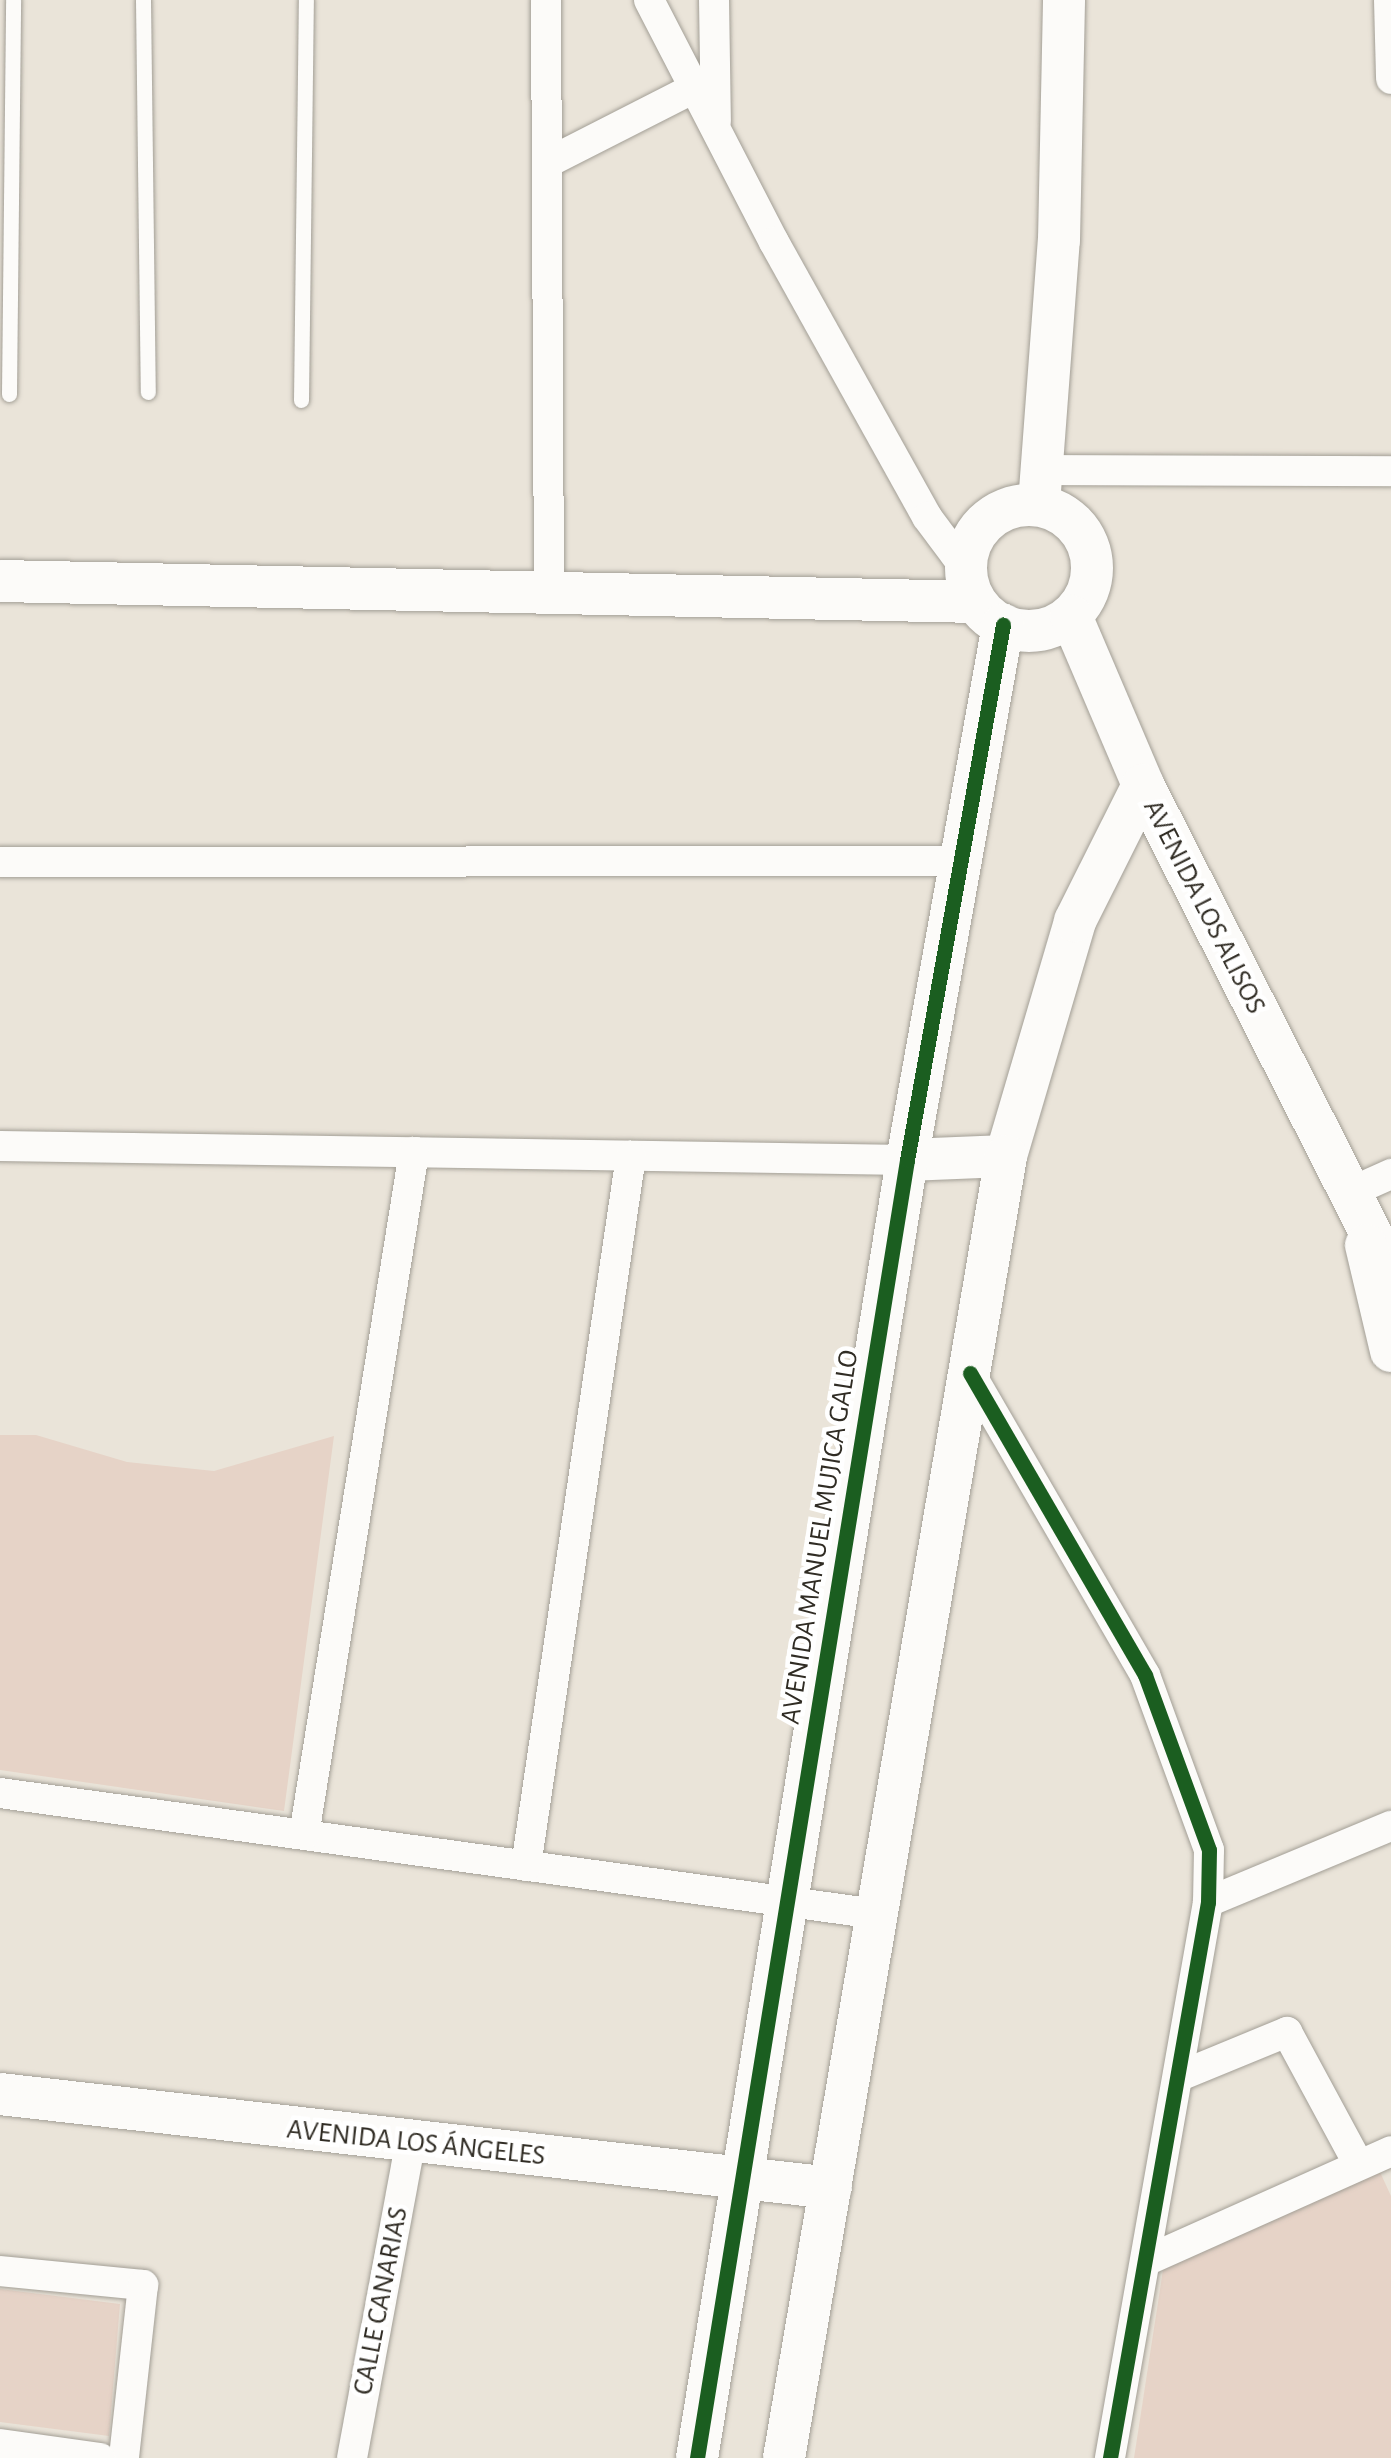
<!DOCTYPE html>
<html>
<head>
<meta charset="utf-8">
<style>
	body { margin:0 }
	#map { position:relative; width:1391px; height:2458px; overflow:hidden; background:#eae4d9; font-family:"Alegreya Sans",sans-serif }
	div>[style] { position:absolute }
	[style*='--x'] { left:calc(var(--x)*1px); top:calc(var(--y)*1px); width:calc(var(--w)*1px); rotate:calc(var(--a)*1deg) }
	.green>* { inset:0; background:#e6d3c7 }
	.roads { filter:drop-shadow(0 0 2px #a39f96) drop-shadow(0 0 2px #a39f96) }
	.lane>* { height:15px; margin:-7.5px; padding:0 7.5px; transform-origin:7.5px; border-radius:7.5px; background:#fcfbf9 }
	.street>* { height:30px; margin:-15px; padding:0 15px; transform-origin:15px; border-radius:15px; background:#fcfbf9 }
	.secondary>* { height:42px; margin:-21px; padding:0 21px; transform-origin:21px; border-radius:21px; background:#fcfbf9 }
	.secondary>.ring { margin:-21px; padding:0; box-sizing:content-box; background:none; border:42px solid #fcfbf9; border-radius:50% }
	.cycleway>* { height:15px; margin:-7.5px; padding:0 7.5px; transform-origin:7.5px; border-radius:7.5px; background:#1b5e20 }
	span { translate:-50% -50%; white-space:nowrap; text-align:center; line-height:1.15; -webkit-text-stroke:9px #fff; paint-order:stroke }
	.street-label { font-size:28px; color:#302c24 }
</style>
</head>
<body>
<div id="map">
	<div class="green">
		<div style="clip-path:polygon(0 1435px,36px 1435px,127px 1462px,214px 1471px,334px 1436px,284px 1811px,0 1770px)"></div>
		<div style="clip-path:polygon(1380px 2172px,1391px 2196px,1391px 2458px,1134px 2458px,1163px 2270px)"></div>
		<div style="clip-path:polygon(0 2289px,120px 2304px,109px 2436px,0 2422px)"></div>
	</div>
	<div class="roads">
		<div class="lane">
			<div style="--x:143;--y:0;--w:392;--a:89.3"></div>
			<div style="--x:9;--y:394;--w:394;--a:-89.4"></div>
			<div style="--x:301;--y:400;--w:400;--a:-89.3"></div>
		</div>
		<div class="street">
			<div style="--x:546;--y:0;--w:593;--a:89.71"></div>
			<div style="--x:649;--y:0;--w:272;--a:62.7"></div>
			<div style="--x:774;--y:242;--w:315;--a:60.9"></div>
			<div style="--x:927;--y:517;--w:64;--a:53.3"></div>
			<div style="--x:714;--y:0;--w:121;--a:89.1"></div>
			<div style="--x:1389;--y:0;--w:79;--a:88.5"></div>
			<div style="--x:547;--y:163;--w:165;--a:-27"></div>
			<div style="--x:1043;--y:470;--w:348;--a:0.2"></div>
			<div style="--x:0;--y:862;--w:961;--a:-0.06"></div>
			<div style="--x:0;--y:1146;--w:907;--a:0.88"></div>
			<div style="--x:1353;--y:1191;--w:42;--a:-24.1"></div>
			<div style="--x:970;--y:1373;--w:349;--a:59.9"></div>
			<div style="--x:1145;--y:1675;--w:186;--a:69.9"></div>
			<div style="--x:1209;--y:1850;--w:52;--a:91.1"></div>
			<div style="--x:1208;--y:1902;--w:565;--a:100"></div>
			<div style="--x:0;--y:1793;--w:885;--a:7.86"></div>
			<div style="--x:304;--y:1835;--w:692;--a:-80.85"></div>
			<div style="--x:526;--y:1866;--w:718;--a:-81.59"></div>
			<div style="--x:1208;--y:1902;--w:198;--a:-22.6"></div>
			<div style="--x:1180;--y:2076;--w:116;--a:-22.4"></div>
			<div style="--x:1287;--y:2032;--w:151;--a:61.6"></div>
			<div style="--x:1150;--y:2259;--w:264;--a:-24.1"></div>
			<div style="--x:0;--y:2271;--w:144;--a:5.6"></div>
			<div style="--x:143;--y:2285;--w:174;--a:96.3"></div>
			<div style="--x:0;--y:2444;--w:101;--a:8"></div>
			<div style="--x:352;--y:2458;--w:319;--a:-79.5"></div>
		</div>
		<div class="secondary">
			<div style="--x:1039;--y:504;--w:265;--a:-85.7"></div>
			<div style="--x:1059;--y:240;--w:240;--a:-88.8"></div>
			<div class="ring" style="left:966px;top:505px;width:84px;height:84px"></div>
			<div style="--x:0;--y:581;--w:975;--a:1.23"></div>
			<div style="--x:1071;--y:616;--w:184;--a:66.9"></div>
			<div style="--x:1143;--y:785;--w:547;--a:63.06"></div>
			<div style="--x:907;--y:1160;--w:99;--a:-2.3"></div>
			<div style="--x:1006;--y:1156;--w:245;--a:-73.6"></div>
			<div style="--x:1075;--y:921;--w:152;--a:-63.4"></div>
			<div style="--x:1366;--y:1245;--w:109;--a:76.7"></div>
			<div style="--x:0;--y:2094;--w:836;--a:6.45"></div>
			<div style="--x:697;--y:2458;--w:1315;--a:-80.81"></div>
			<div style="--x:907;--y:1160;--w:544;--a:-79.83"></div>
			<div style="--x:784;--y:2458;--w:1321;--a:-80.32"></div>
		</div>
	</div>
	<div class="cycleway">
		<div style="--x:970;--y:1373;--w:349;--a:59.9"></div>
		<div style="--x:1145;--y:1675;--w:186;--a:69.9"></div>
		<div style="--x:1209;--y:1850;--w:52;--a:91.1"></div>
		<div style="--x:1208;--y:1902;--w:565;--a:100"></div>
		<div style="--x:697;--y:2458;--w:1315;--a:-80.81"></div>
		<div style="--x:907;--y:1160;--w:544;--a:-79.83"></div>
	</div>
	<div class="street-label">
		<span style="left:1204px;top:907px;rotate:63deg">AVENIDA LOS ALISOS</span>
		<span style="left:820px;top:1537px;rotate:-81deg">AVENIDA MANUEL MUJICA GALLO</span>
		<span style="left:416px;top:2143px;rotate:6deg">AVENIDA LOS ÁNGELES</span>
		<span style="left:381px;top:2301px;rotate:-79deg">CALLE CANARIAS</span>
	</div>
</div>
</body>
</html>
